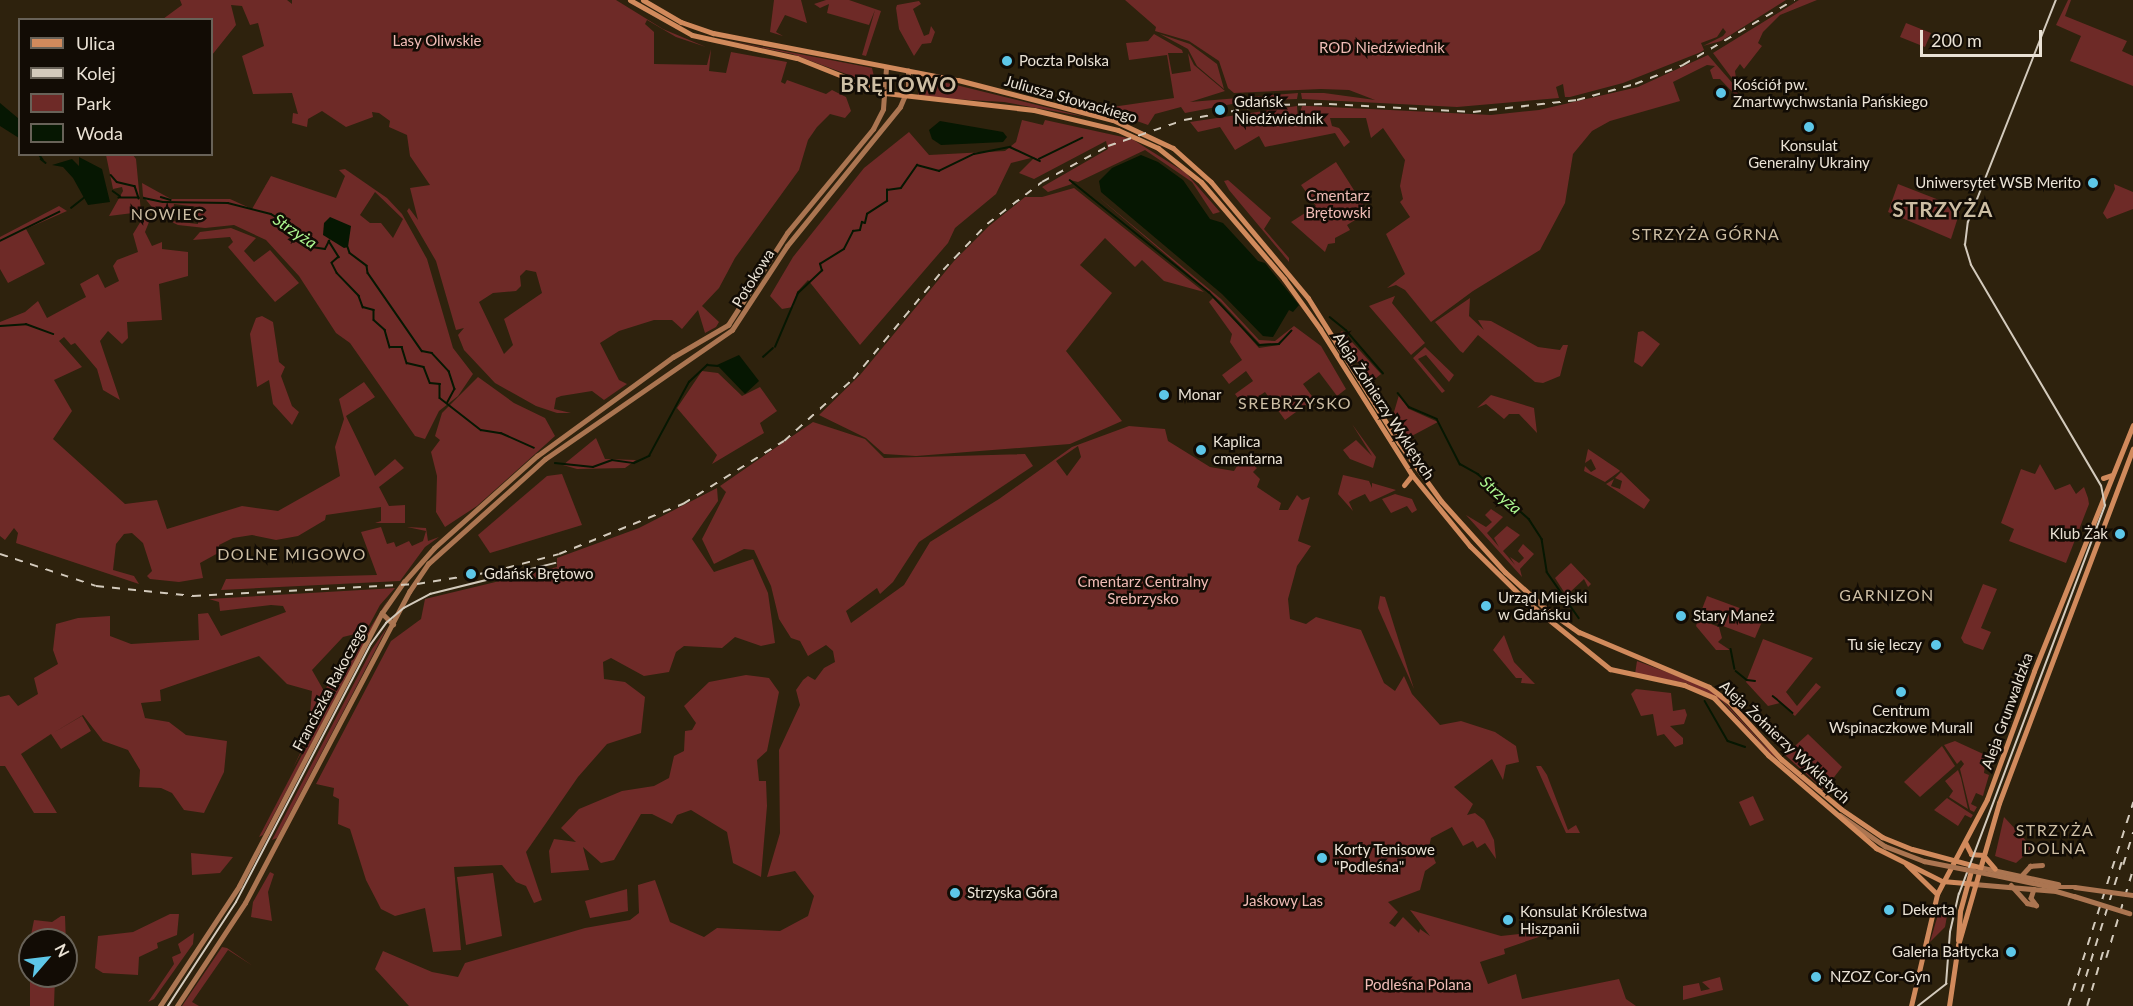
<!DOCTYPE html>
<html>
<head>
<meta charset="utf-8">
<style>
	body { margin:0 }
	#map { position:relative; width:2133px; height:1006px; overflow:hidden; background:#2e220d; font-family:Lato,sans-serif }
	div>[style] { position:absolute }
	[style*='--x'] { left:calc(var(--x)*1px); top:calc(var(--y)*1px); width:calc(var(--w)*1px); rotate:calc(var(--a)*1deg) }
	.green>* { inset:0; background:#6e2a27 }
	.water>* { inset:0; background:#061702 }
	.stream>* { height:1.5px; margin:-0.75px; padding:0 0.75px; transform-origin:0.75px; border-radius:0.75px; background:#061702 }
	.secondary>* { height:4.5px; margin:-2.25px; padding:0 2.25px; transform-origin:2.25px; border-radius:2.25px; background:#ab7551 }
	.primary>* { height:5px; margin:-2.5px; padding:0 2.5px; transform-origin:2.5px; border-radius:2.5px; background:#d18a5c }
	.tram>* { height:1.5px; margin:-0.75px; padding:0 0.75px; transform-origin:0.75px; border-radius:0.75px; background:#d3cabc }
	.rail>* { height:1.5px; margin-top:-0.75px; transform-origin:0; background:repeating-linear-gradient(90deg,#d3cabc 0 8px,transparent 0 16px) }
	.secondary-bridge>* { height:4.5px; margin:-2.25px; padding:0 2.25px; transform-origin:2.25px; border-radius:2.25px; background:#ab7551 }
	.dots>* { width:16px; height:16px; translate:-50% -50%; box-sizing:border-box; border:3px solid #120c05; border-radius:50% }
	span { translate:-50% -50%; white-space:nowrap; text-align:center; line-height:1.15; -webkit-text-stroke:5px #120c05; paint-order:stroke }
	.park-label { font-size:15px; color:#f0bcb6 }
	.poi-label { font-size:15px; color:#eae2d5 }
	.left { translate:0 -50%; text-align:left }
	.right { translate:-100% -50%; text-align:right }
	.street-label { font-size:15px; color:#eae2d5 }
	.neighbourhood-label { font-size:16px; color:#cdbea4; letter-spacing:1.5px }
	.water-label { font-size:16px; color:#aef991; font-style:italic }
	.district-label { font-size:21px; color:#cdbea4; font-weight:700; letter-spacing:1.5px }
	.legend { position:absolute; left:18px; top:18px; width:195px; height:138px; box-sizing:border-box; background:#120c05; border:2px solid #686258; margin:0; padding:8px 10px; list-style:none; font-size:18px; color:#eae2d5 }
	.legend li { display:flex; align-items:center; gap:12px; height:30px }
	.legend b { width:30px; border:2px solid #686258 }
	.north { position:absolute; left:18px; top:928px; width:60px; height:60px; box-sizing:border-box; background:#120c05; border:2px solid #686258; border-radius:50%; rotate:62deg; font-size:16px; font-weight:700; line-height:24px; text-align:center; color:#eae2d5 }
	.north::after { content:''; display:block; margin:auto; width:21px; height:27px; background:#5dc7e8; clip-path:polygon(50% 0,100% 100%,50% 72%,0 100%) }
	.scale { position:absolute; left:1920px; top:30px; width:122px; height:27px; box-sizing:border-box; border:3px solid #eae2d5; border-top:0; padding-left:8px; font-size:18px; line-height:21px; white-space:nowrap; color:#eae2d5; -webkit-text-stroke:4px #120c05; paint-order:stroke }
</style>
</head>
<body>
<div id="map">
	<div class="green">
		<div style="clip-path:polygon(evenodd,180px 0,287px 0,292px 4px,292px 0,616px 0,663px 29px,706px 47px,676px 37px,647px 20px,645px 24px,654px 32px,654px 64px,707px 65px,711px 49px,709px 71px,726px 73px,731px 52px,787px 62px,781px 82px,785px 84px,787px 80px,826px 94px,832px 90px,846px 97px,851px 111px,845px 118px,830px 114px,817px 127px,808px 140px,799px 170px,735px 258px,719px 288px,702px 306px,719px 322px,716px 327px,705px 333px,698px 310px,682px 329px,672px 320px,654px 320px,619px 331px,600px 343px,619px 380px,627px 384px,604px 400px,592px 391px,561px 396px,556px 398px,554px 409px,571px 413px,557px 413px,536px 406px,495px 383px,464px 350px,458px 335px,464px 328px,456px 330px,436px 261px,407px 211px,409px 208px,418px 220px,410px 188px,430px 185px,410px 156px,407px 135px,389px 127px,390px 121px,379px 113px,372px 112px,373px 117px,346px 127px,322px 111px,308px 119px,307px 127px,292px 123px,293px 113px,298px 114px,292px 93px,253px 94px,242px 56px,264px 46px,258px 23px,250px 25px,242px 6px,231px 5px,236px 25px,212px 55px,212px 20px,163px 19px,182px 5px,180px 0,526px 270px,536px 272px,542px 293px,504px 319px,513px 345px,504px 354px,479px 302px,493px 293px,516px 291px,521px 286px,520px 276px,526px 270px)"></div>
		<div style="clip-path:polygon(774px 0,801px 0,807px 23px,785px 15px,776px 32px,783px 36px,770px 32px)"></div>
		<div style="clip-path:polygon(826px 0,849px 0,881px 11px,866px 56px,862px 55px,875px 10px,869px 25px,827px 13px,829px 4px,820px 8px,814px 4px)"></div>
		<div style="clip-path:polygon(1125px 0,1786px 0,1721px 41px,1703px 46px,1723px 36px,1726px 32px,1723px 28px,1717px 37px,1701px 43px,1704px 50px,1701px 52px,1623px 83px,1570px 97px,1565px 97px,1563px 84px,1556px 87px,1559px 98px,1457px 107px,1302px 99px,1301px 93px,1324px 93px,1375px 100px,1349px 90px,1321px 89px,1234px 93px,1228px 88px,1219px 61px,1189px 41px,1155px 31px,1156px 27px)"></div>
		<div style="clip-path:polygon(1799px 0,1817px 0,1780px 15px,1763px 32px,1758px 43px,1762px 46px,1744px 69px,1740px 64px,1735px 71px,1737px 85px,1713px 53px)"></div>
		<div style="clip-path:polygon(2068px 0,2071px 0,2065px 16px,2127px 41px,2122px 51px,2133px 56px,2133px 86px,2070px 61px,2081px 36px,2056px 25px)"></div>
		<div style="clip-path:polygon(919px 1px,921px 4px,913px 9px,924px 36px,929px 34px,931px 26px,935px 32px,931px 43px,922px 44px,914px 56px,899px 29px,896px 8px,897px 5px)"></div>
		<div style="clip-path:polygon(1906px 23px,1931px 33px,1925px 47px,1900px 37px)"></div>
		<div style="clip-path:polygon(1154px 34px,1182px 50px,1183px 53px,1168px 53px,1172px 74px,1191px 71px,1188px 53px,1194px 65px,1225px 91px,1190px 102px,1298px 93px,1297px 99px,1248px 101px,1185px 113px,1181px 107px,1155px 114px,1148px 125px,1098px 107px,1096px 103px,1112px 107px,1174px 98px,1167px 55px,1129px 60px,1126px 43px,1148px 41px)"></div>
		<div style="clip-path:polygon(1160px 34px,1190px 44px,1217px 64px,1224px 89px,1197px 66px,1188px 49px)"></div>
		<div style="clip-path:polygon(716px 38px,872px 68px,876px 85px,792px 54px)"></div>
		<div style="clip-path:polygon(1708px 55px,1735px 86px,1740px 100px,1720px 79px,1713px 79px,1710px 70px,1715px 66px,1707px 65px,1673px 82px,1680px 101px,1610px 121px,1592px 131px,1573px 154px,1565px 203px,1540px 250px,1473px 291px,1431px 322px,1405px 290px,1396px 285px,1387px 288px,1405px 274px,1386px 234px,1410px 217px,1400px 202px,1403px 199px,1400px 186px,1405px 160px,1383px 128px,1371px 138px,1366px 118px,1330px 118px,1332px 126px,1339px 128px,1350px 142px,1344px 147px,1335px 133px,1265px 147px,1259px 136px,1235px 150px,1220px 127px,1198px 132px,1190px 122px,1297px 106px,1298px 119px,1302px 106px,1309px 106px,1491px 115px,1539px 110px,1638px 87px)"></div>
		<div style="clip-path:polygon(920px 78px,952px 84px,1086px 117px,1004px 102px,918px 97px)"></div>
		<div style="clip-path:polygon(1022px 120px,1043px 125px,1045px 120px,1132px 139px,1186px 173px,1220px 212px,1213px 214px,1192px 182px,1145px 150px,1078px 182px,1070px 180px,1072px 184px,1048px 192px,1042px 187px,1108px 149px,1106px 141px,1034px 179px,1019px 173px,1035px 157px,1011px 163px,996px 194px,955px 228px,948px 243px,860px 345px,808px 280px,797px 292px,793px 307px,782px 309px,770px 296px,793px 257px,864px 168px,909px 132px,929px 155px,1005px 151px,1016px 142px)"></div>
		<div style="clip-path:polygon(106px 155px,133px 155px,136px 159px,141px 212px,109px 216px,123px 191px,122px 187px,113px 189px)"></div>
		<div style="clip-path:polygon(1336px 162px,1368px 212px,1347px 225px,1350px 230px,1335px 238px,1335px 243px,1328px 244px,1325px 252px,1291px 222px,1316px 206px,1301px 185px)"></div>
		<div style="clip-path:polygon(evenodd,345px 169px,387px 198px,402px 214px,427px 259px,453px 348px,473px 374px,458px 396px,439px 411px,425px 439px,415px 436px,350px 343px,336px 333px,299px 276px,266px 240px,234px 225px,205px 228px,178px 225px,159px 216px,143px 196px,142px 183px,171px 199px,230px 199px,252px 209px,271px 176px,336px 198px,345px 176px,339px 170px,345px 169px,375px 192px,403px 219px,393px 238px,381px 223px,370px 223px,360px 215px,375px 192px,345px 169px,174px 204px,198px 207px,198px 224px,172px 221px,174px 204px)"></div>
		<div style="clip-path:polygon(1228px 180px,1271px 218px,1264px 229px,1289px 258px,1289px 262px,1229px 190px,1224px 181px)"></div>
		<div style="clip-path:polygon(1898px 184px,1957px 207px,1960px 211px,1951px 239px,1888px 212px)"></div>
		<div style="clip-path:polygon(2114px 184px,2133px 192px,2133px 209px,2107px 219px,2103px 213px,2115px 189px)"></div>
		<div style="clip-path:polygon(1074px 188px,1204px 292px,1164px 281px,1142px 260px,1135px 267px,1105px 238px,1080px 265px,1112px 293px,1066px 351px,1122px 421px,1070px 444px,916px 456px,884px 454px,866px 438px,819px 415px,860px 375px,954px 261px,989px 226px,1025px 197px,1042px 197px)"></div>
		<div style="clip-path:polygon(1096px 195px,1221px 299px,1259px 340px,1275px 341px,1294px 326px,1321px 346px,1346px 389px,1337px 396px,1319px 372px,1303px 384px,1314px 399px,1285px 420px,1265px 392px,1244px 406px,1235px 394px,1253px 381px,1246px 371px,1229px 384px,1222px 375px,1242px 360px,1230px 342px,1232px 334px,1209px 302px,1213px 298px,1222px 306px,1259px 348px,1279px 345px,1293px 330px,1278px 343px,1260px 344px,1221px 302px)"></div>
		<div style="clip-path:polygon(59px 206px,67px 211px,26px 229px,45px 264px,8px 283px,0 269px,0 237px)"></div>
		<div style="clip-path:polygon(144px 216px,151px 217px,145px 232px,152px 246px,162px 242px,162px 249px,188px 252px,188px 276px,159px 284px,162px 320px,127px 322px,128px 338px,122px 344px,108px 331px,100px 341px,120px 400px,103px 390px,97px 369px,75px 343px,71px 345px,64px 337px,59px 341px,82px 367px,54px 380px,72px 411px,53px 439px,125px 504px,157px 500px,167px 529px,242px 506px,278px 511px,340px 476px,335px 447px,344px 419px,339px 399px,364px 382px,375px 397px,346px 416px,375px 476px,395px 459px,404px 468px,379px 487px,389px 506px,405px 505px,405px 523px,375px 523px,381px 521px,381px 507px,326px 515px,325px 520px,298px 536px,276px 540px,252px 535px,233px 538px,219px 545px,220px 552px,200px 563px,203px 578px,179px 582px,150px 579px,147px 576px,152px 571px,143px 543px,132px 533px,124px 534px,116px 544px,113px 570px,134px 576px,139px 584px,16px 543px,18px 533px,14px 528px,5px 540px,0 536px,0 322px,25px 312px,38px 301px,47px 318px,86px 297px,80px 284px,98px 274px,105px 288px,119px 281px,113px 266px,117px 260px,138px 252px,133px 234px)"></div>
		<div style="clip-path:polygon(231px 228px,256px 238px,244px 251px,254px 262px,270px 250px,299px 283px,275px 302px,228px 247px,233px 242px,230px 237px,193px 240px,200px 232px)"></div>
		<div style="clip-path:polygon(1395px 296px,1392px 303px,1425px 343px,1411px 355px,1369px 306px)"></div>
		<div style="clip-path:polygon(1470px 298px,1469px 316px,1484px 330px,1478px 320px,1491px 321px,1538px 347px,1560px 350px,1563px 345px,1568px 345px,1560px 376px,1543px 383px,1535px 382px,1478px 335px,1463px 353px,1460px 351px,1435px 322px)"></div>
		<div style="clip-path:polygon(262px 316px,273px 322px,279px 362px,285px 367px,281px 376px,292px 406px,299px 412px,292px 425px,273px 404px,269px 380px,257px 387px,250px 334px,256px 318px)"></div>
		<div style="clip-path:polygon(1342px 331px,1381px 374px,1370px 383px,1340px 333px)"></div>
		<div style="clip-path:polygon(1643px 331px,1660px 344px,1642px 367px,1634px 362px,1638px 332px)"></div>
		<div style="clip-path:polygon(1425px 347px,1454px 375px,1449px 382px,1426px 355px,1418px 359px,1445px 391px,1442px 393px,1413px 358px)"></div>
		<div style="clip-path:polygon(702px 371px,718px 373px,742px 396px,760px 387px,777px 411px,760px 423px,764px 433px,712px 464px,717px 455px,677px 408px)"></div>
		<div style="clip-path:polygon(478px 377px,514px 403px,545px 418px,555px 436px,477px 506px,445px 527px,436px 512px,437px 476px,431px 452px,440px 440px,435px 436px,442px 413px)"></div>
		<div style="clip-path:polygon(1399px 395px,1409px 409px,1438px 422px,1408px 438px,1394px 412px)"></div>
		<div style="clip-path:polygon(1491px 395px,1534px 408px,1537px 433px,1519px 414px,1509px 414px,1504px 419px,1486px 404px,1477px 408px)"></div>
		<div style="clip-path:polygon(evenodd,813px 422px,865px 439px,884px 458px,1025px 454px,1033px 466px,919px 542px,893px 582px,880px 594px,877px 588px,846px 611px,851px 623px,904px 585px,930px 542px,999px 499px,1072px 447px,1129px 426px,1165px 429px,1168px 441px,1210px 467px,1234px 471px,1242px 458px,1257px 468px,1253px 472px,1260px 479px,1257px 487px,1281px 503px,1279px 510px,1288px 510px,1297px 495px,1302px 500px,1310px 497px,1298px 541px,1311px 546px,1297px 566px,1288px 599px,1290px 619px,1306px 624px,1316px 617px,1361px 630px,1384px 683px,1395px 691px,1404px 676px,1412px 694px,1440px 725px,1461px 721px,1495px 732px,1516px 746px,1519px 762px,1506px 765px,1503px 780px,1492px 759px,1454px 787px,1473px 804px,1467px 815px,1475px 813px,1484px 820px,1494px 840px,1496px 859px,1485px 843px,1477px 848px,1473px 841px,1463px 846px,1452px 827px,1431px 838px,1429px 847px,1436px 863px,1425px 871px,1420px 890px,1388px 902px,1398px 912px,1389px 923px,1395px 927px,1403px 917px,1419px 933px,1420px 929px,1430px 936px,1410px 910px,1501px 936px,1562px 929px,1504px 949px,1505px 954px,1480px 962px,1488px 984px,1516px 974px,1522px 999px,1619px 979px,1626px 999px,1636px 1006px,409px 1006px,375px 969px,383px 951px,432px 972px,458px 977px,465px 963px,585px 928px,630px 920px,639px 913px,638px 885px,655px 880px,670px 922px,704px 937px,717px 928px,780px 931px,808px 916px,814px 896px,795px 871px,767px 877px,780px 833px,779px 750px,800px 705px,796px 690px,803px 680px,808px 676px,815px 680px,824px 668px,835px 662px,833px 651px,826px 645px,808px 656px,800px 641px,791px 638px,779px 619px,771px 586px,754px 550px,744px 549px,714px 564px,702px 539px,726px 492px,720px 486px,813px 422px,1078px 446px,1081px 457px,1067px 476px,1056px 461px,1078px 446px)"></div>
		<div style="clip-path:polygon(1352px 424px,1376px 457px,1373px 468px,1350px 459px,1343px 450px,1356px 440px,1372px 456px)"></div>
		<div style="clip-path:polygon(596px 438px,605px 459px,636px 460px,625px 468px,577px 469px,563px 465px)"></div>
		<div style="clip-path:polygon(1588px 449px,1619px 470px,1620px 471px,1605px 482px,1584px 471px,1585px 466px,1591px 472px,1596px 469px,1591px 459px,1585px 463px)"></div>
		<div style="clip-path:polygon(2040px 464px,2055px 490px,2070px 484px,2076px 494px,2084px 487px,2088px 498px,2089px 504px,2066px 563px,2009px 541px,2014px 529px,2001px 523px,2021px 469px,2035px 474px)"></div>
		<div style="clip-path:polygon(1621px 472px,1650px 500px,1644px 509px,1606px 484px,1614px 479px,1611px 486px,1620px 489px,1622px 481px,1615px 478px)"></div>
		<div style="clip-path:polygon(562px 474px,582px 525px,490px 553px,478px 535px,547px 476px)"></div>
		<div style="clip-path:polygon(1343px 475px,1369px 481px,1372px 488px,1372px 483px,1396px 490px,1370px 502px,1365px 494px,1352px 500px,1349px 502px,1353px 511px,1338px 494px)"></div>
		<div style="clip-path:polygon(717px 488px,718px 501px,692px 539px,714px 572px,753px 559px,768px 593px,775px 643px,761px 646px,735px 637px,722px 648px,684px 646px,676px 652px,669px 672px,644px 676px,611px 658px,603px 662px,604px 679px,625px 682px,645px 697px,641px 733px,607px 744px,578px 777px,526px 852px,542px 900px,534px 903px,526px 886px,516px 882px,502px 865px,454px 867px,461px 950px,433px 952px,425px 908px,395px 916px,381px 909px,366px 880px,350px 829px,338px 824px,339px 799px,333px 796px,334px 788px,316px 784px,391px 641px,421px 619px,425px 599px,557px 567px,557px 558px,639px 528px)"></div>
		<div style="clip-path:polygon(1395px 494px,1412px 499px,1417px 510px,1412px 513px,1407px 506px,1391px 513px,1382px 499px)"></div>
		<div style="clip-path:polygon(1491px 509px,1503px 517px,1487px 533px,1499px 547px,1494px 538px,1507px 526px,1520px 535px,1503px 551px,1515px 565px,1510px 557px,1519px 563px,1524px 558px,1518px 551px,1523px 544px,1534px 554px,1520px 569px,1522px 577px,1466px 515px,1486px 527px,1492px 522px,1485px 515px)"></div>
		<div style="clip-path:polygon(381px 527px,387px 544px,394px 542px,396px 547px,409px 541px,412px 546px,423px 541px,426px 531px,407px 527px,426px 528px,428px 541px,439px 537px,425px 547px,400px 581px,221px 590px,226px 579px,377px 575px,361px 532px)"></div>
		<div style="clip-path:polygon(1571px 563px,1591px 584px,1588px 587px,1584px 579px,1567px 595px,1576px 599px,1573px 602px,1566px 595px,1555px 578px)"></div>
		<div style="clip-path:polygon(1983px 584px,1997px 589px,1981px 628px,1991px 632px,1983px 650px,1964px 643px,1961px 638px)"></div>
		<div style="clip-path:polygon(395px 588px,380px 605px,359px 644px,355px 634px,343px 637px,312px 670px,324px 691px,350px 651px,357px 648px,293px 768px,308px 737px,312px 691px,287px 684px,259px 656px,160px 690px,161px 701px,141px 703px,145px 718px,169px 722px,186px 735px,227px 741px,224px 772px,204px 813px,184px 810px,172px 793px,161px 788px,139px 787px,140px 770px,128px 750px,103px 741px,83px 715px,53px 733px,82px 716px,91px 731px,61px 749px,51px 734px,21px 754px,57px 813px,34px 813px,5px 766px,0 766px,0 697px,9px 695px,18px 706px,38px 694px,34px 678px,58px 664px,53px 650px,56px 624px,78px 618px,110px 616px,110px 636px,131px 644px,199px 640px,198px 614px,208px 613px,221px 636px,286px 612px,283px 606px,271px 605px,220px 611px,219px 602px,209px 599px)"></div>
		<div style="clip-path:polygon(1380px 596px,1385px 597px,1414px 689px,1378px 608px)"></div>
		<div style="clip-path:polygon(1707px 596px,1764px 617px,1755px 638px,1699px 617px)"></div>
		<div style="clip-path:polygon(389px 598px,263px 835px,259px 837px,360px 644px)"></div>
		<div style="clip-path:polygon(1698px 619px,1719px 627px,1722px 638px,1718px 642px,1730px 650px,1716px 650px,1696px 626px)"></div>
		<div style="clip-path:polygon(388px 626px,277px 838px,272px 840px,372px 649px)"></div>
		<div style="clip-path:polygon(1504px 635px,1514px 662px,1535px 684px,1521px 683px,1522px 678px,1516px 678px,1493px 650px)"></div>
		<div style="clip-path:polygon(1763px 639px,1813px 658px,1786px 692px,1797px 706px,1816px 683px,1821px 687px,1795px 716px,1780px 703px,1768px 706px,1746px 682px)"></div>
		<div style="clip-path:polygon(1637px 661px,1699px 684px,1719px 696px,1764px 745px,1818px 794px,1769px 752px,1722px 701px,1686px 683px,1635px 674px)"></div>
		<div style="clip-path:polygon(746px 675px,769px 678px,779px 692px,767px 751px,757px 760px,759px 781px,766px 781px,767px 806px,761px 877px,733px 863px,727px 832px,691px 810px,677px 815px,672px 824px,652px 814px,641px 814px,614px 860px,601px 863px,583px 847px,589px 870px,551px 873px,549px 851px,554px 839px,576px 842px,561px 828px,579px 809px,622px 791px,654px 786px,669px 778px,674px 756px,684px 751px,685px 731px,692px 730px,696px 723px,684px 706px,709px 682px)"></div>
		<div style="clip-path:polygon(1636px 689px,1671px 693px,1673px 711px,1685px 709px,1687px 715px,1684px 724px,1670px 726px,1683px 738px,1683px 744px,1675px 747px,1664px 734px,1657px 736px,1653px 714px,1641px 716px,1631px 694px)"></div>
		<div style="clip-path:polygon(1808px 734px,1842px 767px,1824px 790px,1785px 755px)"></div>
		<div style="clip-path:polygon(1955px 741px,1992px 758px,1985px 765px,1984px 773px,1989px 775px,1984px 792px,1983px 796px,1976px 793px,1971px 804px,1977px 807px,1974px 812px,1970px 810px,1960px 769px,1964px 764px,1961px 760px,1957px 764px,1944px 745px)"></div>
		<div style="clip-path:polygon(1942px 746px,1955px 766px,1920px 797px,1904px 782px)"></div>
		<div style="clip-path:polygon(1536px 766px,1541px 766px,1547px 775px,1568px 830px,1576px 825px,1580px 833px,1566px 833px)"></div>
		<div style="clip-path:polygon(1958px 770px,1961px 778px,1968px 809px,1949px 797px,1953px 791px,1945px 781px)"></div>
		<div style="clip-path:polygon(1753px 796px,1764px 820px,1750px 826px,1739px 802px)"></div>
		<div style="clip-path:polygon(1947px 798px,1973px 815px,1971px 818px,1965px 815px,1958px 826px,1934px 810px)"></div>
		<div style="clip-path:polygon(2004px 817px,2033px 848px,2016px 863px,1995px 856px)"></div>
		<div style="clip-path:polygon(191px 853px,233px 857px,220px 873px,192px 875px)"></div>
		<div style="clip-path:polygon(270px 872px,274px 874px,268px 892px,272px 921px,251px 917px,253px 902px)"></div>
		<div style="clip-path:polygon(493px 873px,502px 936px,466px 945px,457px 877px)"></div>
		<div style="clip-path:polygon(627px 889px,628px 911px,590px 918px,585px 901px)"></div>
		<div style="clip-path:polygon(1941px 904px,1949px 905px,1945px 927px,1930px 942px)"></div>
		<div style="clip-path:polygon(170px 914px,179px 914px,177px 935px,157px 943px,158px 948px,139px 957px,138px 975px,103px 973px,95px 968px,98px 936px,133px 932px)"></div>
		<div style="clip-path:polygon(61px 916px,65px 916px,66px 944px,66px 940px,30px 940px,30px 956px,29px 951px,31px 935px,34px 920px,52px 922px)"></div>
		<div style="clip-path:polygon(194px 933px,193px 944px,154px 999px,148px 1002px,174px 964px,172px 957px,181px 953px,178px 944px)"></div>
		<div style="clip-path:polygon(222px 947px,227px 948px,253px 966px,228px 950px,192px 1002px,199px 1006px,182px 1006px)"></div>
		<div style="clip-path:polygon(30px 976px,55px 976px,54px 1006px,30px 1006px)"></div>
		<div style="clip-path:polygon(1720px 977px,1723px 990px,1683px 1000px,1683px 986px,1699px 983px,1701px 991px,1710px 989px,1702px 982px)"></div>
	</div>
	<div class="water">
		<div style="clip-path:polygon(0 103px,19px 119px,19px 138px,0 126px)"></div>
		<div style="clip-path:polygon(940px 121px,1003px 132px,1007px 137px,1003px 142px,941px 145px,932px 139px,929px 130px)"></div>
		<div style="clip-path:polygon(1141px 155px,1158px 162px,1183px 180px,1210px 219px,1223px 223px,1258px 261px,1265px 263px,1299px 305px,1293px 312px,1289px 310px,1273px 337px,1263px 336px,1222px 294px,1101px 192px,1099px 181px,1112px 168px)"></div>
		<div style="clip-path:polygon(79px 157px,102px 169px,110px 202px,88px 205px,73px 178px,63px 167px,52px 165px,72px 159px,79px 166px)"></div>
		<div style="clip-path:polygon(330px 217px,351px 226px,348px 247px,344px 248px,323px 235px,324px 223px)"></div>
		<div style="clip-path:polygon(739px 355px,759px 381px,745px 394px,717px 365px)"></div>
	</div>
	<div class="stream">
		<div style="--x:39;--y:154;--w:7;--a:56"></div>
		<div style="--x:41;--y:159;--w:6;--a:39"></div>
		<div style="--x:1039;--y:159;--w:48;--a:-26"></div>
		<div style="--x:111;--y:175;--w:9;--a:49"></div>
		<div style="--x:117;--y:182;--w:18;--a:13"></div>
		<div style="--x:135;--y:186;--w:13;--a:72"></div>
		<div style="--x:139;--y:198;--w:20;--a:180"></div>
		<div style="--x:1070;--y:180;--w:179;--a:38.9"></div>
		<div style="--x:1209;--y:292;--w:73;--a:46.7"></div>
		<div style="--x:1259;--y:345;--w:20;--a:-3"></div>
		<div style="--x:1279;--y:344;--w:18;--a:-47"></div>
		<div style="--x:113;--y:191;--w:9;--a:36"></div>
		<div style="--x:161;--y:197;--w:10;--a:17"></div>
		<div style="--x:144;--y:198;--w:19;--a:12"></div>
		<div style="--x:163;--y:202;--w:65;--a:0.9"></div>
		<div style="--x:228;--y:203;--w:44;--a:14.3"></div>
		<div style="--x:271;--y:214;--w:29;--a:31"></div>
		<div style="--x:296;--y:229;--w:24;--a:48"></div>
		<div style="--x:312;--y:247;--w:13;--a:9"></div>
		<div style="--x:325;--y:249;--w:9;--a:-63"></div>
		<div style="--x:329;--y:241;--w:19;--a:58"></div>
		<div style="--x:339;--y:257;--w:9;--a:139"></div>
		<div style="--x:332;--y:263;--w:11;--a:63"></div>
		<div style="--x:337;--y:273;--w:32;--a:46"></div>
		<div style="--x:359;--y:296;--w:12;--a:70"></div>
		<div style="--x:363;--y:307;--w:11;--a:15"></div>
		<div style="--x:374;--y:310;--w:10;--a:90"></div>
		<div style="--x:374;--y:320;--w:15;--a:42"></div>
		<div style="--x:385;--y:330;--w:18;--a:74"></div>
		<div style="--x:390;--y:347;--w:12;--a:0"></div>
		<div style="--x:402;--y:347;--w:17;--a:73"></div>
		<div style="--x:407;--y:363;--w:17;--a:13"></div>
		<div style="--x:424;--y:367;--w:17;--a:69"></div>
		<div style="--x:430;--y:383;--w:10;--a:6"></div>
		<div style="--x:440;--y:384;--w:14;--a:90"></div>
		<div style="--x:440;--y:398;--w:52;--a:38"></div>
		<div style="--x:481;--y:430;--w:20;--a:9"></div>
		<div style="--x:501;--y:433;--w:36;--a:24"></div>
		<div style="--x:71;--y:208;--w:16;--a:-38"></div>
		<div style="--x:0;--y:241;--w:66;--a:-26.2"></div>
		<div style="--x:348;--y:247;--w:6;--a:72"></div>
		<div style="--x:350;--y:253;--w:21;--a:37"></div>
		<div style="--x:367;--y:266;--w:7;--a:82"></div>
		<div style="--x:368;--y:273;--w:95;--a:55.3"></div>
		<div style="--x:422;--y:351;--w:10;--a:11"></div>
		<div style="--x:432;--y:353;--w:25;--a:47"></div>
		<div style="--x:449;--y:371;--w:19;--a:72"></div>
		<div style="--x:455;--y:389;--w:15;--a:118"></div>
		<div style="--x:1330;--y:317;--w:21;--a:39"></div>
		<div style="--x:1346;--y:330;--w:57;--a:49.3"></div>
		<div style="--x:0;--y:326;--w:26;--a:-4"></div>
		<div style="--x:26;--y:324;--w:29;--a:20"></div>
		<div style="--x:775;--y:347;--w:59;--a:-66.9"></div>
		<div style="--x:798;--y:293;--w:33;--a:-43"></div>
		<div style="--x:822;--y:271;--w:7;--a:-106"></div>
		<div style="--x:820;--y:264;--w:28;--a:-32"></div>
		<div style="--x:844;--y:249;--w:20;--a:-63"></div>
		<div style="--x:853;--y:231;--w:7;--a:-8"></div>
		<div style="--x:860;--y:230;--w:8;--a:-76"></div>
		<div style="--x:862;--y:222;--w:3;--a:18"></div>
		<div style="--x:865;--y:223;--w:9;--a:-77"></div>
		<div style="--x:867;--y:214;--w:24;--a:-33"></div>
		<div style="--x:887;--y:201;--w:11;--a:-90"></div>
		<div style="--x:887;--y:190;--w:14;--a:-8"></div>
		<div style="--x:901;--y:188;--w:28;--a:-55"></div>
		<div style="--x:917;--y:165;--w:23;--a:15"></div>
		<div style="--x:939;--y:171;--w:39;--a:-26"></div>
		<div style="--x:974;--y:154;--w:37;--a:-11"></div>
		<div style="--x:1010;--y:147;--w:33;--a:25"></div>
		<div style="--x:763;--y:357;--w:13;--a:-42"></div>
		<div style="--x:1398;--y:393;--w:18;--a:52"></div>
		<div style="--x:1409;--y:407;--w:30;--a:23"></div>
		<div style="--x:1437;--y:419;--w:51;--a:62.9"></div>
		<div style="--x:1460;--y:464;--w:21;--a:29"></div>
		<div style="--x:1478;--y:474;--w:68;--a:41.4"></div>
		<div style="--x:1529;--y:519;--w:24;--a:57"></div>
		<div style="--x:1542;--y:539;--w:33;--a:81"></div>
		<div style="--x:1547;--y:572;--w:56;--a:55.2"></div>
		<div style="--x:555;--y:463;--w:38;--a:6"></div>
		<div style="--x:593;--y:467;--w:20;--a:-20"></div>
		<div style="--x:612;--y:460;--w:22;--a:8"></div>
		<div style="--x:634;--y:463;--w:17;--a:-25"></div>
		<div style="--x:649;--y:456;--w:84;--a:-61.6"></div>
		<div style="--x:689;--y:382;--w:25;--a:-43"></div>
		<div style="--x:707;--y:365;--w:11;--a:5"></div>
		<div style="--x:1731;--y:649;--w:20;--a:79"></div>
		<div style="--x:1736;--y:671;--w:13;--a:39"></div>
		<div style="--x:1747;--y:680;--w:8;--a:7"></div>
		<div style="--x:1773;--y:696;--w:6;--a:39"></div>
		<div style="--x:1705;--y:701;--w:46;--a:60.1"></div>
		<div style="--x:1728;--y:741;--w:18;--a:19"></div>
		<div style="--x:1779;--y:701;--w:18;--a:41"></div>
	</div>
	<div class="secondary">
		<div style="--x:382;--y:613;--w:16;--a:45"></div>
		<div style="--x:1840;--y:815;--w:55;--a:34.6"></div>
		<div style="--x:1885;--y:846;--w:42;--a:21"></div>
		<div style="--x:1979;--y:867;--w:81;--a:12.1"></div>
		<div style="--x:2022;--y:875;--w:12;--a:-48"></div>
		<div style="--x:2030;--y:866;--w:12;--a:-5"></div>
		<div style="--x:2000;--y:876;--w:53;--a:11.9"></div>
		<div style="--x:2052;--y:887;--w:23;--a:0"></div>
		<div style="--x:1974;--y:884;--w:82;--a:4.9"></div>
		<div style="--x:2011;--y:885;--w:24;--a:48"></div>
		<div style="--x:2027;--y:903;--w:9;--a:13"></div>
		<div style="--x:2034;--y:889;--w:9;--a:108"></div>
		<div style="--x:2031;--y:898;--w:9;--a:54"></div>
		<div style="--x:2056;--y:891;--w:19;--a:16"></div>
		<div style="--x:160;--y:1006;--w:144;--a:-56.6"></div>
		<div style="--x:239;--y:886;--w:308;--a:-62.4"></div>
		<div style="--x:382;--y:613;--w:38;--a:-55"></div>
		<div style="--x:404;--y:582;--w:45;--a:-48.6"></div>
		<div style="--x:434;--y:548;--w:138;--a:-41.8"></div>
		<div style="--x:537;--y:456;--w:168;--a:-36.1"></div>
		<div style="--x:673;--y:357;--w:64;--a:-30.2"></div>
		<div style="--x:728;--y:325;--w:109;--a:-57.3"></div>
		<div style="--x:787;--y:233;--w:135;--a:-50.4"></div>
		<div style="--x:873;--y:129;--w:22;--a:-63"></div>
		<div style="--x:883;--y:109;--w:41;--a:-85.8"></div>
		<div style="--x:177;--y:1006;--w:123;--a:-56.6"></div>
		<div style="--x:245;--y:903;--w:352;--a:-62.2"></div>
		<div style="--x:409;--y:592;--w:34;--a:-56"></div>
		<div style="--x:428;--y:564;--w:157;--a:-41.9"></div>
		<div style="--x:545;--y:459;--w:227;--a:-34.6"></div>
		<div style="--x:732;--y:330;--w:100;--a:-56.8"></div>
		<div style="--x:787;--y:246;--w:179;--a:-50.9"></div>
		<div style="--x:900;--y:107;--w:21;--a:-67"></div>
		<div style="--x:908;--y:88;--w:17;--a:-90"></div>
	</div>
	<div class="primary">
		<div style="--x:630;--y:0;--w:71;--a:29.4"></div>
		<div style="--x:692;--y:35;--w:107;--a:12.4"></div>
		<div style="--x:797;--y:58;--w:95;--a:21.7"></div>
		<div style="--x:885;--y:93;--w:150;--a:6.5"></div>
		<div style="--x:1034;--y:110;--w:86;--a:13.4"></div>
		<div style="--x:1118;--y:130;--w:44;--a:24.2"></div>
		<div style="--x:1158;--y:148;--w:55;--a:38.3"></div>
		<div style="--x:1201;--y:182;--w:128;--a:49.4"></div>
		<div style="--x:1284;--y:279;--w:62;--a:54.2"></div>
		<div style="--x:1320;--y:329;--w:173;--a:57.8"></div>
		<div style="--x:1412;--y:475;--w:92;--a:50.8"></div>
		<div style="--x:1470;--y:546;--w:80;--a:44.5"></div>
		<div style="--x:1527;--y:602;--w:107;--a:38.9"></div>
		<div style="--x:1610;--y:669;--w:76;--a:12.2"></div>
		<div style="--x:1684;--y:685;--w:33;--a:23"></div>
		<div style="--x:1714;--y:698;--w:79;--a:46.5"></div>
		<div style="--x:1768;--y:755;--w:143;--a:40.7"></div>
		<div style="--x:1876;--y:848;--w:74;--a:26.6"></div>
		<div style="--x:1942;--y:881;--w:32;--a:5"></div>
		<div style="--x:643;--y:0;--w:44;--a:30.1"></div>
		<div style="--x:681;--y:22;--w:34;--a:19"></div>
		<div style="--x:713;--y:33;--w:249;--a:10.9"></div>
		<div style="--x:958;--y:80;--w:160;--a:14.5"></div>
		<div style="--x:1113;--y:120;--w:66;--a:25"></div>
		<div style="--x:1173;--y:148;--w:51;--a:41.8"></div>
		<div style="--x:1211;--y:182;--w:151;--a:50.1"></div>
		<div style="--x:1308;--y:298;--w:171;--a:57.9"></div>
		<div style="--x:1399;--y:443;--w:72;--a:54.1"></div>
		<div style="--x:1441;--y:501;--w:96;--a:48"></div>
		<div style="--x:1505;--y:572;--w:57;--a:42.1"></div>
		<div style="--x:1547;--y:610;--w:39;--a:35"></div>
		<div style="--x:1579;--y:632;--w:141;--a:22.9"></div>
		<div style="--x:1709;--y:687;--w:26;--a:37"></div>
		<div style="--x:1730;--y:703;--w:76;--a:47.7"></div>
		<div style="--x:1781;--y:759;--w:78;--a:39.8"></div>
		<div style="--x:1841;--y:809;--w:50;--a:34.3"></div>
		<div style="--x:1882;--y:837;--w:32;--a:22"></div>
		<div style="--x:1912;--y:849;--w:69;--a:15"></div>
		<div style="--x:2103;--y:478;--w:9;--a:-18"></div>
		<div style="--x:1404;--y:485;--w:13;--a:-51"></div>
		<div style="--x:1965;--y:842;--w:13;--a:63"></div>
		<div style="--x:1971;--y:854;--w:12;--a:5"></div>
		<div style="--x:1983;--y:855;--w:18;--a:49"></div>
		<div style="--x:1906;--y:864;--w:43;--a:44.1"></div>
		<div style="--x:1958;--y:940;--w:29;--a:-86"></div>
		<div style="--x:1960;--y:911;--w:46;--a:-74.7"></div>
		<div style="--x:1911;--y:1006;--w:115;--a:-76.9"></div>
		<div style="--x:1937;--y:894;--w:107;--a:-62.2"></div>
		<div style="--x:1987;--y:799;--w:136;--a:-69.8"></div>
		<div style="--x:2034;--y:671;--w:265;--a:-68.1"></div>
		<div style="--x:1949;--y:1006;--w:62;--a:-81.6"></div>
		<div style="--x:1958;--y:945;--w:148;--a:-73.9"></div>
		<div style="--x:1999;--y:803;--w:379;--a:-69.3"></div>
	</div>
	<div class="tram">
		<div style="--x:168;--y:1006;--w:124;--a:-56.8"></div>
		<div style="--x:236;--y:902;--w:291;--a:-62.4"></div>
		<div style="--x:371;--y:644;--w:26;--a:-54"></div>
		<div style="--x:386;--y:623;--w:23;--a:-40"></div>
		<div style="--x:404;--y:608;--w:30;--a:-28"></div>
		<div style="--x:430;--y:594;--w:129;--a:-13.9"></div>
		<div style="--x:1918;--y:1006;--w:36;--a:-38"></div>
		<div style="--x:1946;--y:984;--w:52;--a:-85.6"></div>
		<div style="--x:1950;--y:932;--w:39;--a:-77"></div>
		<div style="--x:1959;--y:894;--w:415;--a:-69.4"></div>
		<div style="--x:2105;--y:506;--w:20;--a:-101"></div>
		<div style="--x:2101;--y:486;--w:256;--a:-120.5"></div>
		<div style="--x:1971;--y:265;--w:21;--a:-107"></div>
		<div style="--x:1965;--y:245;--w:23;--a:-83"></div>
		<div style="--x:1968;--y:222;--w:239;--a:-68.4"></div>
	</div>
	<div class="rail">
		<div style="--x:0;--y:554;--w:101;--a:18.4"></div>
		<div style="--x:96;--y:586;--w:98;--a:5.9"></div>
		<div style="--x:193;--y:596;--w:224;--a:-3.1"></div>
		<div style="--x:417;--y:584;--w:75;--a:-9.2"></div>
		<div style="--x:491;--y:572;--w:70;--a:-14.8"></div>
		<div style="--x:559;--y:554;--w:134;--a:-22"></div>
		<div style="--x:683;--y:504;--w:119;--a:-32"></div>
		<div style="--x:784;--y:441;--w:93;--a:-41.9"></div>
		<div style="--x:853;--y:379;--w:141;--a:-50.5"></div>
		<div style="--x:943;--y:270;--w:64;--a:-46.3"></div>
		<div style="--x:987;--y:224;--w:69;--a:-37.4"></div>
		<div style="--x:1042;--y:182;--w:75;--a:-28.6"></div>
		<div style="--x:1108;--y:146;--w:80;--a:-18.9"></div>
		<div style="--x:1184;--y:120;--w:83;--a:-10.4"></div>
		<div style="--x:1266;--y:105;--w:63;--a:-0.9"></div>
		<div style="--x:1329;--y:104;--w:144;--a:3.2"></div>
		<div style="--x:1473;--y:112;--w:105;--a:-6.6"></div>
		<div style="--x:1577;--y:100;--w:60;--a:-15.4"></div>
		<div style="--x:1635;--y:84;--w:52;--a:-21.6"></div>
		<div style="--x:1683;--y:65;--w:129;--a:-30.4"></div>
		<div style="--x:2123;--y:865;--w:34;--a:-73"></div>
		<div style="--x:2106;--y:958;--w:93;--a:-73.1"></div>
		<div style="--x:2081;--y:992;--w:141;--a:-72.7"></div>
		<div style="--x:2068;--y:1006;--w:214;--a:-72.3"></div>
		<div style="--x:2087;--y:1006;--w:60;--a:-73.7"></div>
	</div>
	<div class="secondary-bridge">
		<div style="--x:1924;--y:861;--w:77;--a:11.2"></div>
		<div style="--x:2075;--y:887;--w:59;--a:7.9"></div>
		<div style="--x:2074;--y:896;--w:58;--a:17.2"></div>
	</div>
	<div class="dots">
		<div style="left:1007px;top:61px;background:#5dc7e8"></div>
		<div style="left:1721px;top:93px;background:#5dc7e8"></div>
		<div style="left:1220px;top:110px;background:#5dc7e8"></div>
		<div style="left:1809px;top:127px;background:#5dc7e8"></div>
		<div style="left:2093px;top:183px;background:#5dc7e8"></div>
		<div style="left:1164px;top:395px;background:#5dc7e8"></div>
		<div style="left:1201px;top:450px;background:#5dc7e8"></div>
		<div style="left:2120px;top:534px;background:#5dc7e8"></div>
		<div style="left:471px;top:574px;background:#5dc7e8"></div>
		<div style="left:1486px;top:606px;background:#5dc7e8"></div>
		<div style="left:1681px;top:616px;background:#5dc7e8"></div>
		<div style="left:1936px;top:645px;background:#5dc7e8"></div>
		<div style="left:1901px;top:692px;background:#5dc7e8"></div>
		<div style="left:1322px;top:858px;background:#5dc7e8"></div>
		<div style="left:955px;top:893px;background:#5dc7e8"></div>
		<div style="left:1889px;top:910px;background:#5dc7e8"></div>
		<div style="left:1508px;top:920px;background:#5dc7e8"></div>
		<div style="left:2011px;top:952px;background:#5dc7e8"></div>
		<div style="left:1816px;top:977px;background:#5dc7e8"></div>
	</div>
	<div class="park-label">
		<span style="left:437px;top:41px">Lasy Oliwskie</span>
		<span style="left:1382px;top:48px">ROD Niedźwiednik</span>
		<span style="left:1338px;top:204px">Cmentarz<br>Brętowski</span>
		<span style="left:1143px;top:590px">Cmentarz Centralny<br>Srebrzysko</span>
		<span style="left:1283px;top:901px">Jaśkowy Las</span>
		<span style="left:1418px;top:985px">Podleśna Polana</span>
	</div>
	<div class="poi-label">
		<span class="left" style="left:1019px;top:61px">Poczta Polska</span>
		<span class="left" style="left:1733px;top:93px">Kościół pw.<br>Zmartwychwstania Pańskiego</span>
		<span class="left" style="left:1234px;top:110px">Gdańsk<br>Niedźwiednik</span>
		<span style="left:1809px;top:154px">Konsulat<br>Generalny Ukrainy</span>
		<span class="right" style="left:2081px;top:183px">Uniwersytet WSB Merito</span>
		<span class="left" style="left:1178px;top:395px">Monar</span>
		<span class="left" style="left:1213px;top:450px">Kaplica<br>cmentarna</span>
		<span class="right" style="left:2108px;top:534px">Klub Żak</span>
		<span class="left" style="left:484px;top:574px">Gdańsk Brętowo</span>
		<span class="left" style="left:1498px;top:606px">Urząd Miejski<br>w Gdańsku</span>
		<span class="left" style="left:1693px;top:616px">Stary Maneż</span>
		<span class="right" style="left:1922px;top:645px">Tu się leczy</span>
		<span style="left:1901px;top:719px">Centrum<br>Wspinaczkowe Murall</span>
		<span class="left" style="left:1334px;top:858px">Korty Tenisowe<br>"Podleśna"</span>
		<span class="left" style="left:967px;top:893px">Strzyska Góra</span>
		<span class="left" style="left:1902px;top:910px">Dekerta</span>
		<span class="left" style="left:1520px;top:920px">Konsulat Królestwa<br>Hiszpanii</span>
		<span class="right" style="left:1999px;top:952px">Galeria Bałtycka</span>
		<span class="left" style="left:1830px;top:977px">NZOZ Cor-Gyn</span>
	</div>
	<div class="street-label">
		<span style="left:1071px;top:99px;rotate:16deg">Juliusza Słowackiego</span>
		<span style="left:753px;top:278px;rotate:-58deg">Potokowa</span>
		<span style="left:1384px;top:406px;rotate:57deg">Aleja Żołnierzy Wyklętych</span>
		<span style="left:330px;top:687px;rotate:-62deg">Franciszka Rakoczego</span>
		<span style="left:2007px;top:711px;rotate:-70deg">Aleja Grunwaldzka</span>
		<span style="left:1785px;top:742px;rotate:43deg">Aleja Żołnierzy Wyklętych</span>
	</div>
	<div class="neighbourhood-label">
		<span style="left:168px;top:214px">NOWIEC</span>
		<span style="left:1706px;top:234px">STRZYŻA GÓRNA</span>
		<span style="left:1295px;top:403px">SREBRZYSKO</span>
		<span style="left:292px;top:554px">DOLNE MIGOWO</span>
		<span style="left:1887px;top:595px">GARNIZON</span>
		<span style="left:2055px;top:839px">STRZYŻA<br>DOLNA</span>
	</div>
	<div class="water-label">
		<span style="left:295px;top:231px;rotate:34deg">Strzyża</span>
		<span style="left:1501px;top:495px;rotate:41deg">Strzyża</span>
	</div>
	<div class="district-label">
		<span style="left:899px;top:84px">BRĘTOWO</span>
		<span style="left:1943px;top:209px">STRZYŻA</span>
	</div>
	<ul class="legend">
	<li><b style="height:8px;background:#d18a5c"></b>Ulica</li>
	<li><b style="height:8px;background:#d3cabc"></b>Kolej</li>
	<li><b style="height:16px;background:#6e2a27"></b>Park</li>
	<li><b style="height:16px;background:#061702"></b>Woda</li>
	</ul>
	<div class="north">N</div>
	<div class="scale">200 m</div>
</div>
</body>
</html>
